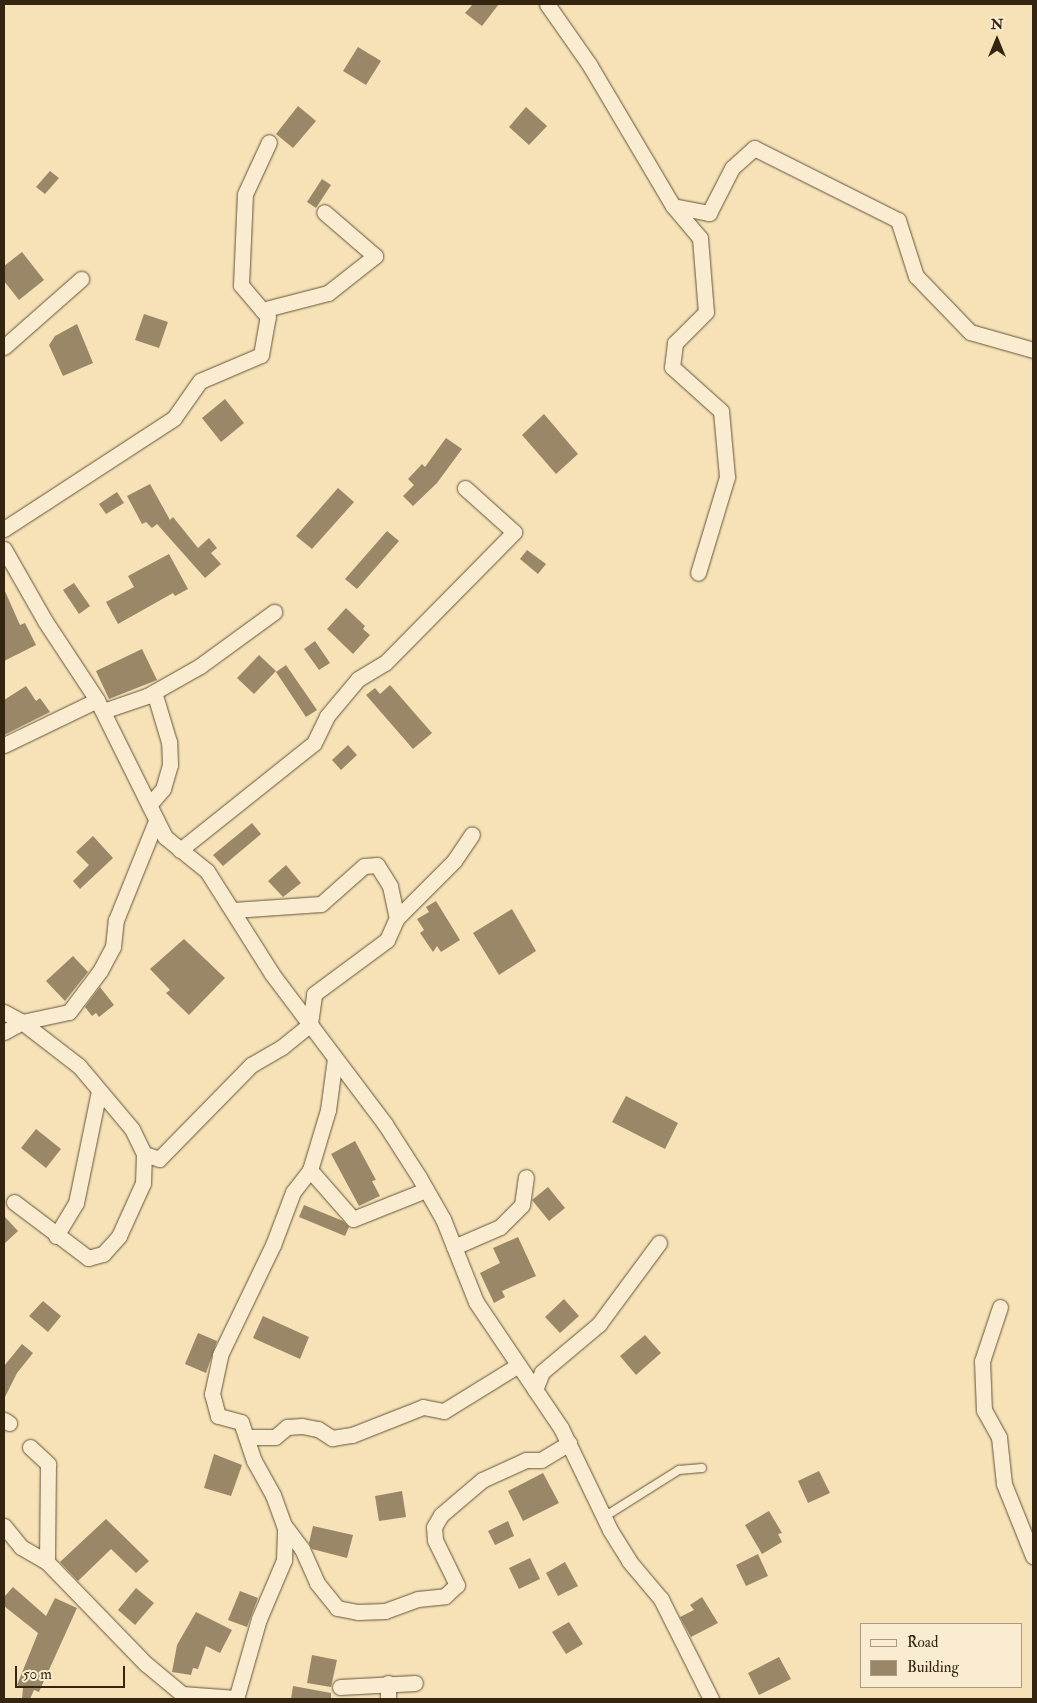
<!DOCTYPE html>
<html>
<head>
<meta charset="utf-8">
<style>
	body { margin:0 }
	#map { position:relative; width:1037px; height:1703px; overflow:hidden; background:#f6e2b6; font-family:"IM FELL Double Pica",serif }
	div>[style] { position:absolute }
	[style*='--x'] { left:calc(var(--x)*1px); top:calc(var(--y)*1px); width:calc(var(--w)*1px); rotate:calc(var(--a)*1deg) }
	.building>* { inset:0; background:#998767 }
	.roads { filter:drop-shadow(0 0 1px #64543a) drop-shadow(0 0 1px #64543a) }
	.service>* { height:8px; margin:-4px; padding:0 4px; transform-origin:4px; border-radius:4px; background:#f9ecd0 }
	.minor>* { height:15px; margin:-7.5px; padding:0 7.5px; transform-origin:7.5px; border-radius:7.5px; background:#f9ecd0 }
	span { translate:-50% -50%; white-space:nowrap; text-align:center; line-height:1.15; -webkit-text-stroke:5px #f9ecd0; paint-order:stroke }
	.frame { position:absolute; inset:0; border:5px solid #342511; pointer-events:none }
	.legend { position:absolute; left:860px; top:1623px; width:162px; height:65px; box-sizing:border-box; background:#f9ecd0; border:1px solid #aa9c84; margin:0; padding:6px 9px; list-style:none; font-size:15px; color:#342511 }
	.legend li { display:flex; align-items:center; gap:10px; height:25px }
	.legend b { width:25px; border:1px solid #aa9c84 }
	.north { position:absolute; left:972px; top:15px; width:50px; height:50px; -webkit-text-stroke:4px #f9ecd0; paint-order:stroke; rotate:0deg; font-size:14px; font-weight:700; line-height:20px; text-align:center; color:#342511 }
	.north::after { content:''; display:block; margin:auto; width:18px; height:22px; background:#342511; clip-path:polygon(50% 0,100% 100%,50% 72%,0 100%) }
	.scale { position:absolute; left:15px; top:1666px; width:110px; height:22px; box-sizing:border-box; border:2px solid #342511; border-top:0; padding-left:6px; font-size:15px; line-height:18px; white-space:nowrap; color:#342511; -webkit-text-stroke:4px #f9ecd0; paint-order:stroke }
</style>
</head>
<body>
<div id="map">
	<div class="building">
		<div style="clip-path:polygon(473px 4px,499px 4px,482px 26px,465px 13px)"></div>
		<div style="clip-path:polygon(358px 47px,381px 61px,366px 85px,343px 71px)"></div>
		<div style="clip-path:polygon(298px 106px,316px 121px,293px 148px,276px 134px)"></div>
		<div style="clip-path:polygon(526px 107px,547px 126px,529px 145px,509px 127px)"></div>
		<div style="clip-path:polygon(50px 171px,59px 178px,45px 194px,36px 187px)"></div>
		<div style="clip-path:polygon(322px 179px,331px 185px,316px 208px,307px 202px)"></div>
		<div style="clip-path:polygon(22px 252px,44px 280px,19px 300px,4px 281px,4px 266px)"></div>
		<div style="clip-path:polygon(144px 314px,168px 322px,159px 348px,135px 340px)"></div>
		<div style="clip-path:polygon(77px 324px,93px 363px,63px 376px,49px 345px,55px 336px)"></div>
		<div style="clip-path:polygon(225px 399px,244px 423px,221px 442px,202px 418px)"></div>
		<div style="clip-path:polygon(544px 414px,578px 454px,556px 474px,522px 435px)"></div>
		<div style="clip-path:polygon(446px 438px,462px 449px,437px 483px,413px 506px,403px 496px,414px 485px,408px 479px,422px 464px,425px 467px)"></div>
		<div style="clip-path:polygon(150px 484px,170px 520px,173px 517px,198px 548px,209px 538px,217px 548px,211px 553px,221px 564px,205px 578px,157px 524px,152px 528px,146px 522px,142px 524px,127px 496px)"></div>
		<div style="clip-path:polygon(338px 488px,354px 502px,312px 549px,296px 536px)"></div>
		<div style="clip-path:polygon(117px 492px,124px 503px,106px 514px,99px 504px)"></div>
		<div style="clip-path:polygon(387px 531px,399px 541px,357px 589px,345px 579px)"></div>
		<div style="clip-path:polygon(527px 550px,546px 564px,538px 574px,520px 559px)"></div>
		<div style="clip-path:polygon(169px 554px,188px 589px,175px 596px,173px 593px,118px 624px,106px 602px,134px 587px,128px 576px)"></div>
		<div style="clip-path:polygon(74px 583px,90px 606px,79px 614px,63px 590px)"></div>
		<div style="clip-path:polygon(4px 589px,20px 625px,25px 623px,36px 645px,4px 661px)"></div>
		<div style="clip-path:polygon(346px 608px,365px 626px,363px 629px,370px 635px,353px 654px,327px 629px)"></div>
		<div style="clip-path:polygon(315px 641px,330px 663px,319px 670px,304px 649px)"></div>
		<div style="clip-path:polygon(142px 649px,157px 680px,109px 699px,96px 671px)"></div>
		<div style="clip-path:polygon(259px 655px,276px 671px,254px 694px,237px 678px)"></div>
		<div style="clip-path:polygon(286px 665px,317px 710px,306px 717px,276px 672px)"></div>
		<div style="clip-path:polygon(390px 685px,432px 733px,413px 749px,366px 695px,375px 688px,380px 694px)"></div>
		<div style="clip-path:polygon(26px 686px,36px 701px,40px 698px,50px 712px,4px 735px,4px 700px)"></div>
		<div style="clip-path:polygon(348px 745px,357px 755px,341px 770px,332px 760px)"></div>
		<div style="clip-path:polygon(252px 823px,261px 834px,223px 866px,213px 855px)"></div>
		<div style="clip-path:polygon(93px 836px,113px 858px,80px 889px,73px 881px,89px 865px,76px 852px)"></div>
		<div style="clip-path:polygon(286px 865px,301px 883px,283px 897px,268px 881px)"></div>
		<div style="clip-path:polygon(436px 901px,460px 940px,441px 952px,437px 946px,433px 952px,420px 933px,424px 930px,417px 919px,429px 912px,426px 907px)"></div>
		<div style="clip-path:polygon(512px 909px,536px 951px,499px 975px,473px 933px)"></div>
		<div style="clip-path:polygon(184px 939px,225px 978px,189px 1015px,166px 993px,170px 990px,150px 969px)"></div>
		<div style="clip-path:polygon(73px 956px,88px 972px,65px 1001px,46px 981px)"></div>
		<div style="clip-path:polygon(100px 987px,114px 1005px,99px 1017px,96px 1013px,92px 1016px,85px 1007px)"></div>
		<div style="clip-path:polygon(626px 1096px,678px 1123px,665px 1149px,612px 1122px)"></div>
		<div style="clip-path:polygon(36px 1129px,61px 1149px,46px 1168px,21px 1148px)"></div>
		<div style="clip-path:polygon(355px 1141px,376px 1180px,372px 1181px,380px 1196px,359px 1206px,331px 1154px)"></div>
		<div style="clip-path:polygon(548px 1187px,565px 1208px,549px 1221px,532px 1200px)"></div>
		<div style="clip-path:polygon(304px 1205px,343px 1221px,349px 1227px,345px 1236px,299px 1217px)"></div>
		<div style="clip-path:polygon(4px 1216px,18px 1231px,4px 1244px)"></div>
		<div style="clip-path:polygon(518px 1237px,536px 1276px,502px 1291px,505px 1297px,494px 1303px,480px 1273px,500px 1263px,493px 1248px)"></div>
		<div style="clip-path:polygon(564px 1299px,579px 1316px,560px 1333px,545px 1317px)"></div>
		<div style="clip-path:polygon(43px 1301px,61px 1316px,48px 1332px,29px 1316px)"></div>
		<div style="clip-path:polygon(263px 1316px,309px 1337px,300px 1359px,253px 1338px)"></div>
		<div style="clip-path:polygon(198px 1333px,217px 1341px,206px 1373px,185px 1364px)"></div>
		<div style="clip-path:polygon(645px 1335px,661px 1353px,636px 1375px,620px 1356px)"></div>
		<div style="clip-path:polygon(22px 1344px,33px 1353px,17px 1373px,4px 1399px,4px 1366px)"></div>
		<div style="clip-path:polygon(214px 1454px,242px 1465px,231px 1496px,204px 1488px)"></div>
		<div style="clip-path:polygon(819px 1471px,830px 1493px,808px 1503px,798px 1481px)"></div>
		<div style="clip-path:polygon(543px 1473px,559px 1503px,523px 1521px,508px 1491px)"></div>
		<div style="clip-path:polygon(402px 1491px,406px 1517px,379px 1521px,375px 1496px)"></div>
		<div style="clip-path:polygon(769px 1511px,782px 1533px,778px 1534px,782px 1542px,762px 1554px,745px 1525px)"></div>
		<div style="clip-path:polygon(106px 1519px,149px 1561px,136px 1573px,111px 1549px,78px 1581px,60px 1562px)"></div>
		<div style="clip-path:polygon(508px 1521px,514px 1536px,495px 1545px,488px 1531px)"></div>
		<div style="clip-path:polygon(313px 1526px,353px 1535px,347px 1558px,312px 1549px,309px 1543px)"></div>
		<div style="clip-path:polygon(758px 1554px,768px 1576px,746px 1586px,736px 1565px)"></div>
		<div style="clip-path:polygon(530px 1558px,540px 1579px,519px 1589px,509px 1568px)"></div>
		<div style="clip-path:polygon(565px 1562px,578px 1586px,558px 1596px,546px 1573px)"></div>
		<div style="clip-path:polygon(13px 1587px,46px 1616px,55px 1598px,77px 1608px,39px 1692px,34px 1690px,30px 1699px,22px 1699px,23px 1688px,17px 1685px,38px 1633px,4px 1606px,4px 1597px)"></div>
		<div style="clip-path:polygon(136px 1588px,154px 1603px,135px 1625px,118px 1610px)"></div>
		<div style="clip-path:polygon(240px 1591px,258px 1598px,247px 1627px,228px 1620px)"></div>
		<div style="clip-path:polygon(702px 1597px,718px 1623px,691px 1637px,680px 1617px,694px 1610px,690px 1605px)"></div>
		<div style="clip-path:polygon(196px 1612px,232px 1630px,220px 1653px,206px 1646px,198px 1669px,193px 1668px,191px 1675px,172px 1672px,177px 1645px)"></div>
		<div style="clip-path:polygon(569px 1622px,583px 1644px,566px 1654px,552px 1632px)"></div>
		<div style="clip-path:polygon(312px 1655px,337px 1660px,331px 1687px,307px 1683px)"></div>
		<div style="clip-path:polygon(779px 1657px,791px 1679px,759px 1695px,748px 1673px)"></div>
		<div style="clip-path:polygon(293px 1686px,331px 1693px,331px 1699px,291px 1699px)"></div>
	</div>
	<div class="roads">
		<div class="service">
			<div style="--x:604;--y:1517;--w:89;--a:-32.1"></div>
			<div style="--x:679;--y:1470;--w:23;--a:-5"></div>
		</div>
		<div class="minor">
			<div style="--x:547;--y:4;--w:73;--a:55"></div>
			<div style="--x:589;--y:64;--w:165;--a:59.4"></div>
			<div style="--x:673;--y:206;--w:42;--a:49.8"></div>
			<div style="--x:700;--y:238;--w:74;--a:85.4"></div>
			<div style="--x:706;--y:312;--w:44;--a:135"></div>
			<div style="--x:675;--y:343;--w:24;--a:97"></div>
			<div style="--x:672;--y:367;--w:66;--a:41.9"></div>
			<div style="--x:721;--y:411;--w:66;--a:84.8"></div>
			<div style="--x:727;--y:477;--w:100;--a:106.8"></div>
			<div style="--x:673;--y:206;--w:37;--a:11"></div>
			<div style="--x:709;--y:213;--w:51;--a:-62.9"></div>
			<div style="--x:732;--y:168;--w:30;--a:-42"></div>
			<div style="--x:754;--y:148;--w:161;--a:26.6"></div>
			<div style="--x:898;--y:220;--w:59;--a:72.2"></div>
			<div style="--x:916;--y:276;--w:78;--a:46"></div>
			<div style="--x:970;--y:332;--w:66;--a:15.9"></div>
			<div style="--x:262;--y:310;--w:68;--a:-14.4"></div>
			<div style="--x:328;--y:293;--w:60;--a:-38.2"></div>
			<div style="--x:375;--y:256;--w:67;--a:-139.2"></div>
			<div style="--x:4;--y:347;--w:103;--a:-41.4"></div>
			<div style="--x:4;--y:529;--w:203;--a:-33.1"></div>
			<div style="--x:174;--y:418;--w:45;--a:-54.9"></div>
			<div style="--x:200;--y:381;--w:66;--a:-23.1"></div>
			<div style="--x:261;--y:355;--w:39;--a:-80"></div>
			<div style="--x:268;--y:317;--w:42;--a:-130.2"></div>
			<div style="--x:241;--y:285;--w:91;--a:-87.5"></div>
			<div style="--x:245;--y:194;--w:57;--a:-65.2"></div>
			<div style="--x:4;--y:549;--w:83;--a:60.3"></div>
			<div style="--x:45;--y:621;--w:95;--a:56.6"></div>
			<div style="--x:97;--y:700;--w:153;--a:63.6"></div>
			<div style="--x:165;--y:837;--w:54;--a:39"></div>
			<div style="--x:207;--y:871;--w:122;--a:57.7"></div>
			<div style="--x:272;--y:974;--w:188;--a:53"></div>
			<div style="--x:385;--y:1124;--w:63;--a:57.3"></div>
			<div style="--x:419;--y:1177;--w:48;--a:60.3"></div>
			<div style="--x:443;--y:1219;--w:89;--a:68.3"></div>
			<div style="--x:476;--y:1302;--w:152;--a:56"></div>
			<div style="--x:561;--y:1428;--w:113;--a:64.3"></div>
			<div style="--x:610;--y:1530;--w:36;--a:58"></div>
			<div style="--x:629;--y:1561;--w:50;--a:49.9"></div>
			<div style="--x:661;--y:1599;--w:112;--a:63.4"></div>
			<div style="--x:103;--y:711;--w:46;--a:-18.8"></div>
			<div style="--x:147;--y:696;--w:61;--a:-29.5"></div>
			<div style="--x:200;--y:666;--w:92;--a:-36.1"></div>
			<div style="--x:4;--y:745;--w:103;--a:-25.8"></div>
			<div style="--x:149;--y:805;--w:21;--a:-49"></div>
			<div style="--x:163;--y:789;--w:25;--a:-74"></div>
			<div style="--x:170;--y:765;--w:23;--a:-92"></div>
			<div style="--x:169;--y:742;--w:52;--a:-106.7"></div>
			<div style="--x:180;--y:850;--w:171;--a:-38.6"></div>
			<div style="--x:314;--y:743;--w:30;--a:-64"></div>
			<div style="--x:327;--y:716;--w:48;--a:-50"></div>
			<div style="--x:358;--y:679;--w:31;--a:-31"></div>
			<div style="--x:385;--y:663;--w:184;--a:-45.4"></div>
			<div style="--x:514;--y:532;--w:66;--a:-138.1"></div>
			<div style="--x:233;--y:910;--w:88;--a:-3.9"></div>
			<div style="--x:321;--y:904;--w:57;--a:-41.5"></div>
			<div style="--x:364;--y:866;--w:13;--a:-4"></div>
			<div style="--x:377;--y:865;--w:25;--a:58"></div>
			<div style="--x:390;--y:886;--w:33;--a:78"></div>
			<div style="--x:4;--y:1012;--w:21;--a:29"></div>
			<div style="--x:22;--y:1022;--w:72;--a:37.7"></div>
			<div style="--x:79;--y:1066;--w:82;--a:49.9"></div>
			<div style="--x:132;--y:1129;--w:28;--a:64"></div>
			<div style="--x:144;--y:1154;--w:16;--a:18"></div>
			<div style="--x:159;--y:1159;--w:132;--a:-45.6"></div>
			<div style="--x:251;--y:1065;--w:36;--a:-30"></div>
			<div style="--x:282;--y:1047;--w:36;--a:-39"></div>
			<div style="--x:310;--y:1024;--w:30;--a:-82"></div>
			<div style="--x:314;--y:994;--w:91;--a:-36.5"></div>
			<div style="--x:387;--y:940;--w:24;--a:-66"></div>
			<div style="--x:397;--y:918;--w:81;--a:-45"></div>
			<div style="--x:454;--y:861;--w:32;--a:-56"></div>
			<div style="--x:4;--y:1032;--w:21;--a:-29"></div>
			<div style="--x:22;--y:1022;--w:48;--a:-12"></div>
			<div style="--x:69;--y:1012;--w:51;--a:-52.9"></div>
			<div style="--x:100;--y:971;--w:27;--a:-62"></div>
			<div style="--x:113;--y:947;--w:27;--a:-84"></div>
			<div style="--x:116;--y:920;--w:107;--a:-68"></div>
			<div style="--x:310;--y:1170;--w:65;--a:48.7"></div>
			<div style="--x:353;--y:1219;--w:79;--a:-21.7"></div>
			<div style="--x:14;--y:1202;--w:93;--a:37.1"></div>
			<div style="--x:88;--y:1258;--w:16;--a:-15"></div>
			<div style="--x:103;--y:1254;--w:24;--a:-48"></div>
			<div style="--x:119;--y:1236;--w:58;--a:-65.6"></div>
			<div style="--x:143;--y:1183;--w:29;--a:-88"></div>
			<div style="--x:56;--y:1236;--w:39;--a:-59"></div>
			<div style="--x:76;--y:1203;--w:114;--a:-78.4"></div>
			<div style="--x:454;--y:1247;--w:50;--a:-23.5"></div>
			<div style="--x:500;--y:1227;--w:31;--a:-45"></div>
			<div style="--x:522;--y:1205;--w:28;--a:-82"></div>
			<div style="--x:1000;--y:1307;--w:57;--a:108.4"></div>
			<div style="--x:982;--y:1361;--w:49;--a:87.7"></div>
			<div style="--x:984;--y:1410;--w:31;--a:61"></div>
			<div style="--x:999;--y:1437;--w:47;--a:83.9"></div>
			<div style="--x:1004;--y:1484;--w:78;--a:68.1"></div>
			<div style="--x:535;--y:1390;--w:19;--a:-69"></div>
			<div style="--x:542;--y:1372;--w:75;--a:-40.1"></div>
			<div style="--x:599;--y:1324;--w:101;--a:-53.5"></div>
			<div style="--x:4;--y:1420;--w:6;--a:31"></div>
			<div style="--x:248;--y:1437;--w:27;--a:0"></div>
			<div style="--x:275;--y:1437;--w:16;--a:-40"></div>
			<div style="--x:287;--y:1427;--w:15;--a:-4"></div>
			<div style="--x:302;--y:1426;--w:16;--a:11"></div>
			<div style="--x:318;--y:1429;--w:17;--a:33"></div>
			<div style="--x:332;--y:1438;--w:20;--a:-9"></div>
			<div style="--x:352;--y:1435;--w:76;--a:-21.5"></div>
			<div style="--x:423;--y:1407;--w:21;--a:11"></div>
			<div style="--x:444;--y:1411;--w:86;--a:-31.7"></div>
			<div style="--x:30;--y:1447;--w:25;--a:43"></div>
			<div style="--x:48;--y:1464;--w:98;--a:90.6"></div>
			<div style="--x:284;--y:1525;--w:30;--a:53"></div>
			<div style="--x:302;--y:1549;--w:37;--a:66"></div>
			<div style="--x:317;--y:1583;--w:32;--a:51"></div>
			<div style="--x:337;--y:1608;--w:21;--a:11"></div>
			<div style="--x:358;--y:1612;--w:27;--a:-2"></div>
			<div style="--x:385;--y:1611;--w:35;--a:-20"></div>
			<div style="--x:418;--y:1599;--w:27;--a:-6"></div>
			<div style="--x:445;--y:1596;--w:16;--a:-43"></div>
			<div style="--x:457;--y:1585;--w:50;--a:-116.1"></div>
			<div style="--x:435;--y:1540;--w:13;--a:-94"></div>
			<div style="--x:434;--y:1527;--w:14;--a:-60"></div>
			<div style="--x:441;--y:1515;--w:54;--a:-40.5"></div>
			<div style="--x:482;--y:1480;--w:48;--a:-24.4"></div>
			<div style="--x:526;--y:1460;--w:15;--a:0"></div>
			<div style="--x:541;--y:1460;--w:33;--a:-31"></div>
			<div style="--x:4;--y:1526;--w:27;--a:51"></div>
			<div style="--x:21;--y:1547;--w:30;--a:30"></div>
			<div style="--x:47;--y:1562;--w:142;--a:45.9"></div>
			<div style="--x:146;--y:1664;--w:47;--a:39.8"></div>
			<div style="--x:182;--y:1694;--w:54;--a:4.2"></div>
			<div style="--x:388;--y:1683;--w:16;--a:90"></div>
			<div style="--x:340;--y:1687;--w:75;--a:-3.1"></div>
			<div style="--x:236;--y:1699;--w:83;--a:-74"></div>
			<div style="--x:259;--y:1619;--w:64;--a:-67"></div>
			<div style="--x:284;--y:1560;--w:32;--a:-88"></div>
			<div style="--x:285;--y:1528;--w:35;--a:-110"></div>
			<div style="--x:273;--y:1495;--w:39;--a:-119"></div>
			<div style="--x:254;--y:1461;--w:41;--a:-108.4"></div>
			<div style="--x:241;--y:1422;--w:24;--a:-165"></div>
			<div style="--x:218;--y:1416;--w:23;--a:-105"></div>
			<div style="--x:212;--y:1394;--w:40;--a:-78"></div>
			<div style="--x:220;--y:1355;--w:122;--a:-64.3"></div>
			<div style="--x:273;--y:1245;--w:57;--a:-69.3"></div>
			<div style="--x:293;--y:1192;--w:28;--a:-52"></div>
			<div style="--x:310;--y:1170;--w:63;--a:-73.3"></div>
			<div style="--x:328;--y:1110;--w:52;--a:-82.3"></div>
		</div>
	</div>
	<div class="frame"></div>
	<ul class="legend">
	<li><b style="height:6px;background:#f9ecd0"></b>Road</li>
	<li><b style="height:14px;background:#998767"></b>Building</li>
	</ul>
	<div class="north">N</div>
	<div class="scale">50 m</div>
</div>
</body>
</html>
